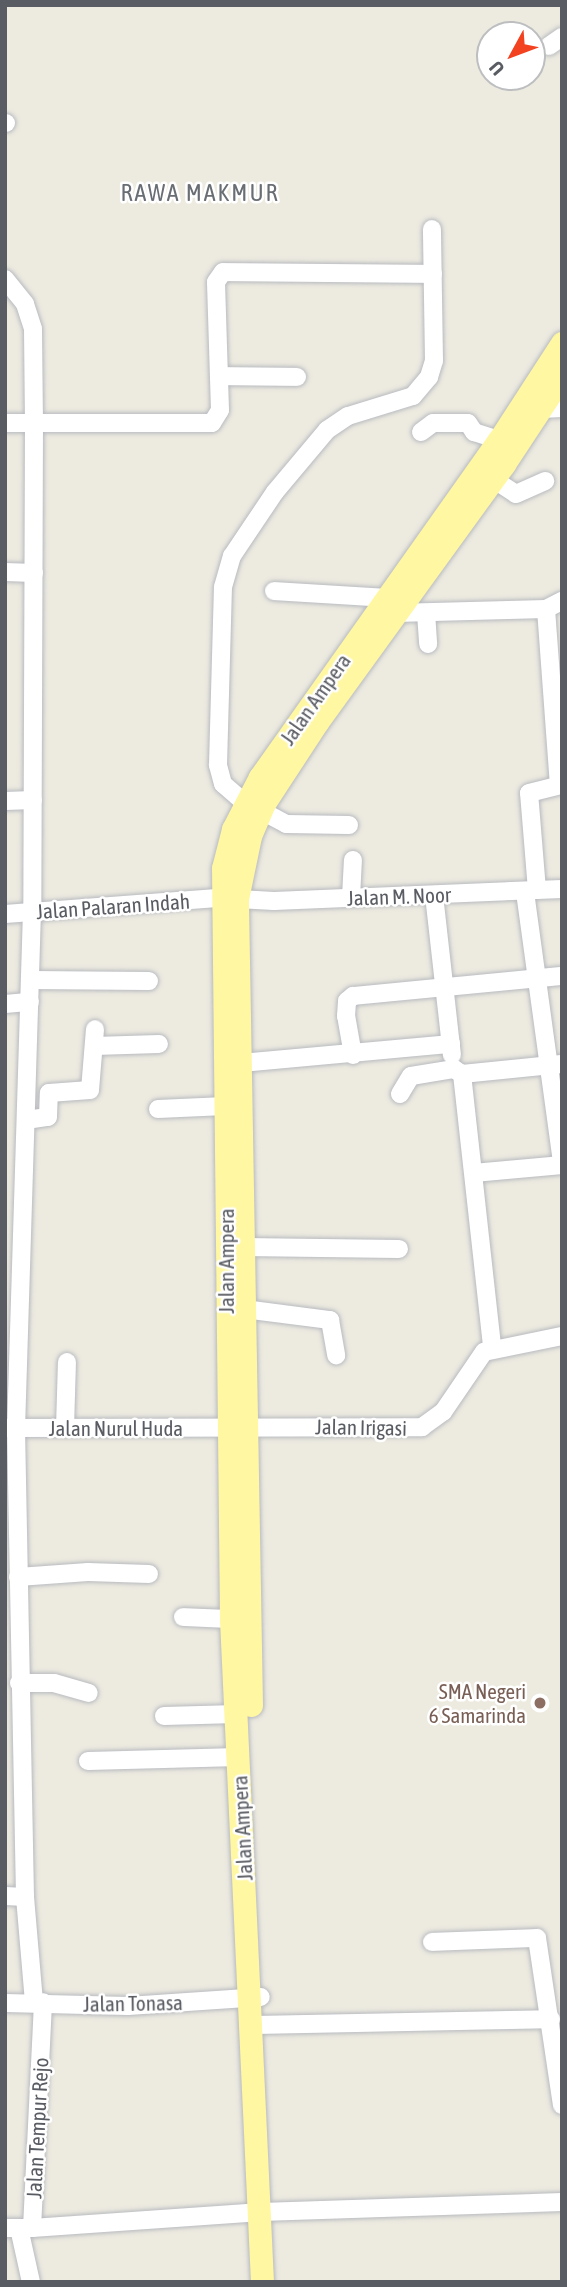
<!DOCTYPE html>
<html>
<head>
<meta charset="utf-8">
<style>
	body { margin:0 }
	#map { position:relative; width:567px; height:2287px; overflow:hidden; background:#edebe0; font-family:"Asap Condensed",sans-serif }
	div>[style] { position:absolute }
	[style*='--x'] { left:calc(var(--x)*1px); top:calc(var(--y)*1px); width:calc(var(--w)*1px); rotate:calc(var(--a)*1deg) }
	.roads { filter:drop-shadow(0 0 2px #b8bac0) drop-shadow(0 0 2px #b8bac0) }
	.minor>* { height:18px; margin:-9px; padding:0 9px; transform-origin:9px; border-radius:9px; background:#fff }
	.major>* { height:23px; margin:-11.5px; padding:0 11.5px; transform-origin:11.5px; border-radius:11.5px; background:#fff7a2 }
	.dots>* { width:19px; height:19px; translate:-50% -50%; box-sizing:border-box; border:4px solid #fff; border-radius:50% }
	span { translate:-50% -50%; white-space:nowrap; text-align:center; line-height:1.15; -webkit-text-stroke:5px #fff; paint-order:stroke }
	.street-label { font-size:21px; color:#595c62 }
	.education-label { font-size:21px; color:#785e54 }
	.right { translate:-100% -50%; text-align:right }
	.quarter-label { font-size:24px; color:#696e74; letter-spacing:2px }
	.frame { position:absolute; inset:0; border:7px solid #595c62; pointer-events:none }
	.north { position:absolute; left:476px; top:21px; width:70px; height:70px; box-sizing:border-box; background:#fff; border:2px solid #bdbec0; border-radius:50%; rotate:229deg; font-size:19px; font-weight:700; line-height:28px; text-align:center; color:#595c62 }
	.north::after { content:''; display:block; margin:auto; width:24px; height:32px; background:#f24220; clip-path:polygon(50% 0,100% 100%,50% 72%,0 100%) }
</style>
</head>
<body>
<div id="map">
	<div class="roads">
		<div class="minor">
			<div style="--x:549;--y:46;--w:16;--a:-35"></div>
			<div style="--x:5;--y:123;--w:1;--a:0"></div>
			<div style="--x:5;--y:279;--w:32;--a:51"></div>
			<div style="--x:25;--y:304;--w:26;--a:72"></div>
			<div style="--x:33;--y:329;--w:95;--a:89.4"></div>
			<div style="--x:34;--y:424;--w:487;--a:90.2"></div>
			<div style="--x:32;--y:911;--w:517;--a:91.77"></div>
			<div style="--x:16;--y:1428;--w:469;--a:88.9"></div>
			<div style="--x:25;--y:1897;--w:104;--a:85.1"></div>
			<div style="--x:220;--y:376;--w:77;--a:0.7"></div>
			<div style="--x:541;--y:409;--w:21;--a:-3"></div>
			<div style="--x:5;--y:423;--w:207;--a:0"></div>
			<div style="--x:212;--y:423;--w:15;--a:-58"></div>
			<div style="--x:220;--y:410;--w:128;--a:-91.8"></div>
			<div style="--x:216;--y:282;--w:12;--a:-55"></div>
			<div style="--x:223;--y:272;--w:210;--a:0.5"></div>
			<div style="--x:421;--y:432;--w:15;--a:-37"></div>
			<div style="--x:433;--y:423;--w:35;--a:0"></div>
			<div style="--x:468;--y:423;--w:11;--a:56"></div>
			<div style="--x:474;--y:432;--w:26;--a:18"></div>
			<div style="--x:493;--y:479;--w:27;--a:33"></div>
			<div style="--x:516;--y:494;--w:32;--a:-24"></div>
			<div style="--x:5;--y:572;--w:29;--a:2"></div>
			<div style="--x:274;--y:591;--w:113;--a:3.5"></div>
			<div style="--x:546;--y:609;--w:176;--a:85.8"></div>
			<div style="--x:395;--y:613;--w:151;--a:-1.5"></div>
			<div style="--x:546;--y:609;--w:18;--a:-27"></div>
			<div style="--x:426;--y:613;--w:31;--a:86"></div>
			<div style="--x:5;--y:801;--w:28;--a:-2"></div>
			<div style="--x:245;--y:803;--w:29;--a:-139"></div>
			<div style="--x:223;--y:784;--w:20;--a:-105"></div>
			<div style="--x:218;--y:765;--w:178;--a:-88.4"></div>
			<div style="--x:223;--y:587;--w:32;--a:-74"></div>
			<div style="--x:232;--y:556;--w:77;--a:-56.1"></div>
			<div style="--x:275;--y:492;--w:81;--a:-50"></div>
			<div style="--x:327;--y:430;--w:25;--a:-34"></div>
			<div style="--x:348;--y:416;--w:68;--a:-17.1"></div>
			<div style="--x:413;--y:396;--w:25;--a:-50"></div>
			<div style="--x:429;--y:377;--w:17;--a:-73"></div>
			<div style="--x:434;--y:361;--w:132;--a:-90.9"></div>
			<div style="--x:260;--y:810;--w:30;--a:28"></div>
			<div style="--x:286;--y:824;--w:63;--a:0.9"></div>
			<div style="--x:537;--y:890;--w:97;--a:-94.7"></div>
			<div style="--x:529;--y:793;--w:34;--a:-14"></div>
			<div style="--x:525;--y:892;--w:274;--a:82.2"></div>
			<div style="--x:434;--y:895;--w:161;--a:83.6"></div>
			<div style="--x:351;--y:897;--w:37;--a:-87"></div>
			<div style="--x:5;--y:914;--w:216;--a:-4.3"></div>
			<div style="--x:220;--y:898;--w:54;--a:3.2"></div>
			<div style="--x:274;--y:901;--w:288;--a:-2.4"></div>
			<div style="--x:30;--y:980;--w:119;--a:0.5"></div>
			<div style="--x:5;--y:1004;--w:25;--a:-5"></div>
			<div style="--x:94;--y:1046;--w:65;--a:-1.8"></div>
			<div style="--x:353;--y:1055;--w:40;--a:-100"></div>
			<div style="--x:346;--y:1016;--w:15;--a:-86"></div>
			<div style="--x:347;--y:1001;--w:8;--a:-40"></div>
			<div style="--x:353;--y:996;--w:210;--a:-5.5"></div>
			<div style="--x:241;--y:1063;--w:211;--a:-5.2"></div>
			<div style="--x:462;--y:1074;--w:275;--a:83.7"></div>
			<div style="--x:400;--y:1094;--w:21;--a:-59"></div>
			<div style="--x:411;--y:1076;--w:44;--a:-9.2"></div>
			<div style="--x:454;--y:1069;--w:9;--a:32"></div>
			<div style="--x:462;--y:1074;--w:100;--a:-5.7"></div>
			<div style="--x:158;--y:1109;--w:67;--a:-2.6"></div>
			<div style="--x:26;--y:1120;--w:22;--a:-8"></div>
			<div style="--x:48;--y:1117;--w:24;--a:-88"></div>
			<div style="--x:49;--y:1093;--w:41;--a:-4.2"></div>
			<div style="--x:90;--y:1090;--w:61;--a:-85.3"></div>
			<div style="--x:474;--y:1173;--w:88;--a:-5.2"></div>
			<div style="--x:243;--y:1247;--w:156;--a:0.7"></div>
			<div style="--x:244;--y:1309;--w:87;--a:7.3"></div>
			<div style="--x:330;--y:1320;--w:36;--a:80"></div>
			<div style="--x:7;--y:1428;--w:415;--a:-0.1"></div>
			<div style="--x:422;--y:1427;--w:26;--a:-36"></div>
			<div style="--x:443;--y:1412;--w:73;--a:-55.7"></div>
			<div style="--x:484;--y:1352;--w:80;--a:-11.6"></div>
			<div style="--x:65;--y:1428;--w:66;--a:-88.3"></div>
			<div style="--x:18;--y:1577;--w:70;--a:-4.1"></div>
			<div style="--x:88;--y:1572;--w:61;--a:1.9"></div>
			<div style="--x:183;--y:1617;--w:48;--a:2.4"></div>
			<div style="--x:19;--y:1683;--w:35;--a:0"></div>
			<div style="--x:54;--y:1683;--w:36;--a:16"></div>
			<div style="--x:164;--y:1716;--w:73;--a:-1.6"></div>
			<div style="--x:88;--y:1761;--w:151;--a:-1.5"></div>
			<div style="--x:5;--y:1896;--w:20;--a:3"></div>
			<div style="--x:432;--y:1942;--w:105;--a:-2.2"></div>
			<div style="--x:537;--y:1938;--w:169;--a:81.5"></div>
			<div style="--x:5;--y:2003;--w:123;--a:1.4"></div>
			<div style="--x:128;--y:2006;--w:133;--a:-3.9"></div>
			<div style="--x:251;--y:2025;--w:300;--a:-1.1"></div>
			<div style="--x:5;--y:2228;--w:27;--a:0"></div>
			<div style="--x:32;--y:2228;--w:226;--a:-87.2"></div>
			<div style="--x:19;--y:2228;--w:55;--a:77.5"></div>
			<div style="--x:32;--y:2228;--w:230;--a:-4"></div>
			<div style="--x:261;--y:2212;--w:301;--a:-1.9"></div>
		</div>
		<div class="major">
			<div style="--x:251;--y:1705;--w:806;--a:-91"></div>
			<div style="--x:237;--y:899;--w:64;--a:-78.3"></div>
			<div style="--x:250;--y:836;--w:34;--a:-67"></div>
			<div style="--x:263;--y:805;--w:100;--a:-56.8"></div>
			<div style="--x:318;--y:721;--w:317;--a:-54.1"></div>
			<div style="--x:504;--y:464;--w:105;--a:-56.6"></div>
			<div style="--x:262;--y:2282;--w:664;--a:-92.68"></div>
			<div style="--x:231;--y:1619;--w:751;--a:-90.61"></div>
			<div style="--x:223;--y:868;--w:40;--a:-75.6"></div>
			<div style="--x:233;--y:829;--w:59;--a:-62.6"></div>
			<div style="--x:260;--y:777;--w:413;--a:-54.7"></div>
			<div style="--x:499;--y:440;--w:116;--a:-57"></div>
		</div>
	</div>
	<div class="dots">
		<div style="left:540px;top:1703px;background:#8d6e63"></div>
	</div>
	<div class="street-label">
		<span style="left:315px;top:699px;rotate:-55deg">Jalan Ampera</span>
		<span style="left:399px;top:896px;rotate:-2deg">Jalan M. Noor</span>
		<span style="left:113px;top:906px;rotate:-4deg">Jalan Palaran Indah</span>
		<span style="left:226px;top:1261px;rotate:-90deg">Jalan Ampera</span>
		<span style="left:361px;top:1427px;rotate:1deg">Jalan Irigasi</span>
		<span style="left:116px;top:1428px">Jalan Nurul Huda</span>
		<span style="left:242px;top:1828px;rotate:-93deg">Jalan Ampera</span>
		<span style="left:133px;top:2003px;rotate:-1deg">Jalan Tonasa</span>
		<span style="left:37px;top:2128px;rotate:-87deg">Jalan Tempur Rejo</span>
	</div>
	<div class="education-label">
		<span class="right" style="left:526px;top:1703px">SMA Negeri<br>6 Samarinda</span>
	</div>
	<div class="quarter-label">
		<span style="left:200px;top:193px">RAWA MAKMUR</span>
	</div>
	<div class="frame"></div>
	<div class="north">U</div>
</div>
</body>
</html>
